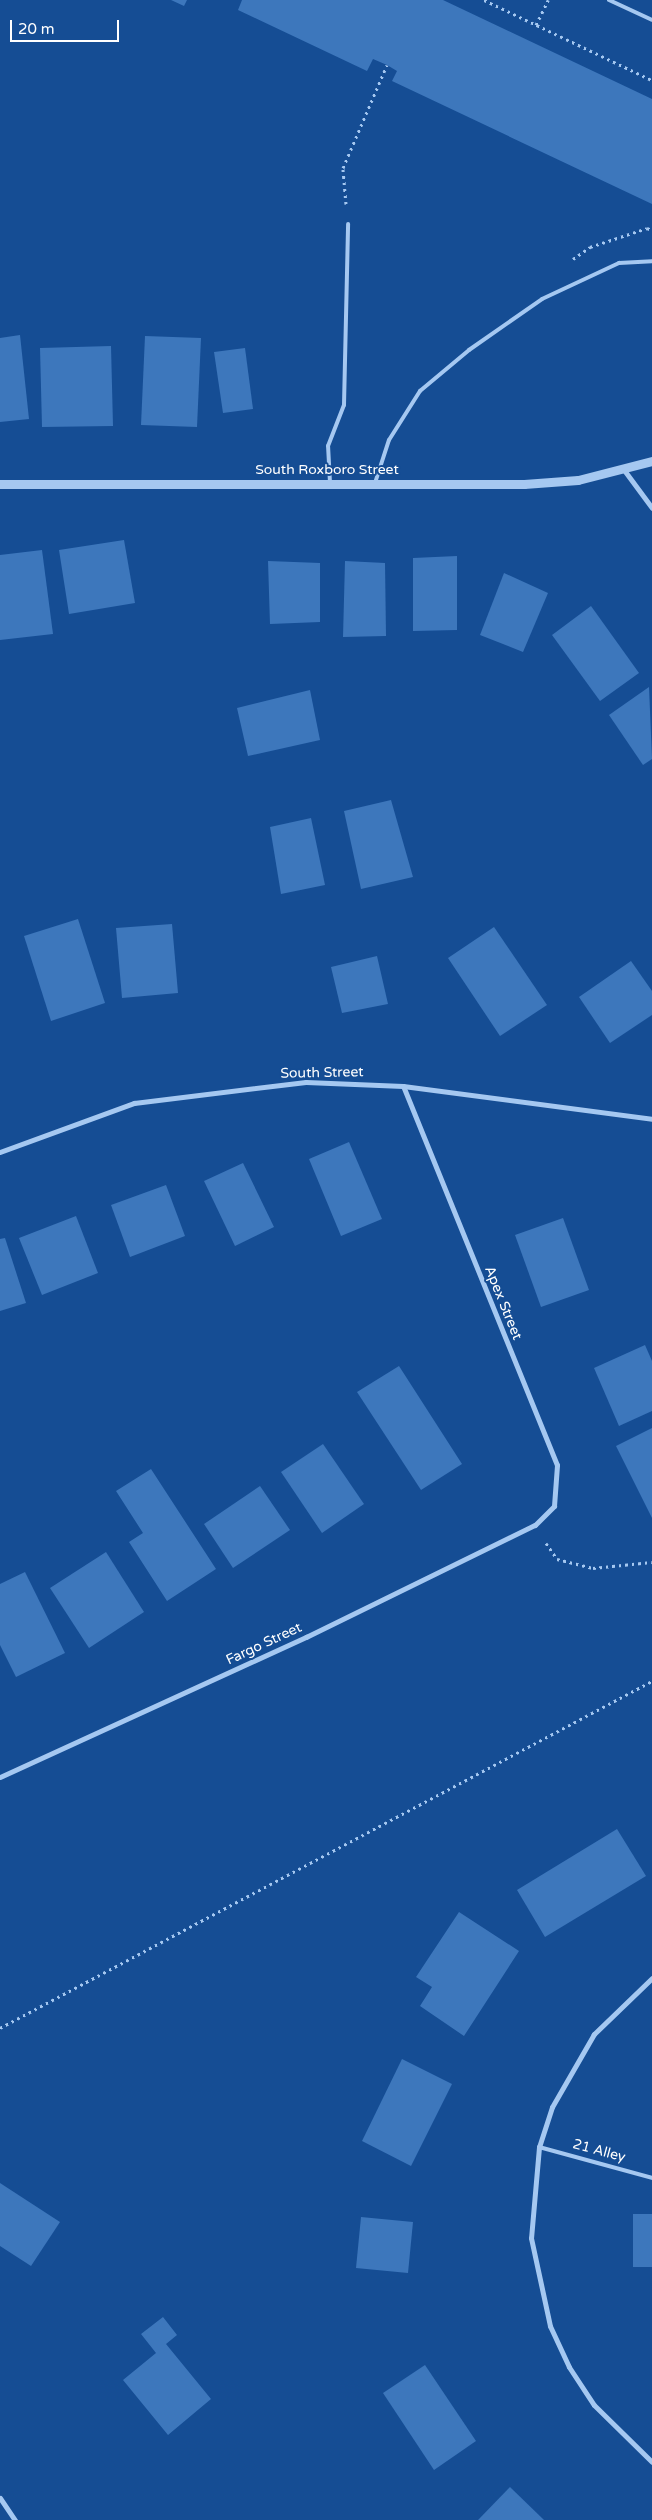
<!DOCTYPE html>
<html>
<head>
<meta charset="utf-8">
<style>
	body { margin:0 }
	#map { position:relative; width:652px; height:2520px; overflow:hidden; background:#154d94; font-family:"Varela Round",sans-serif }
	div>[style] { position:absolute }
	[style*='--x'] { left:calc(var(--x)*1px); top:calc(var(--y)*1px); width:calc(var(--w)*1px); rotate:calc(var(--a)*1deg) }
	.building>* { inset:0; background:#3d77bc }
	.path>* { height:3px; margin-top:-1.5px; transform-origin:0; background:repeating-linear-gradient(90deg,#a5c8f1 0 2.5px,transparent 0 6.5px) }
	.service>* { height:4px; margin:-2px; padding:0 2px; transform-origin:2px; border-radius:2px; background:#a5c8f1 }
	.minor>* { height:5px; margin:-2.5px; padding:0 2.5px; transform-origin:2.5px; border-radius:2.5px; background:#a5c8f1 }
	.tertiary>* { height:9px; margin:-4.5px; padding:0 4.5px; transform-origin:4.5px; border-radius:4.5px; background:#a5c8f1 }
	span { translate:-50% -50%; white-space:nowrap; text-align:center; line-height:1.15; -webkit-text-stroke:4px #154d94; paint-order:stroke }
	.street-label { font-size:14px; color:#fff }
	.scale { position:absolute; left:10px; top:20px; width:109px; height:22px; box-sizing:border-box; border:2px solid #fff; border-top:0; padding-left:6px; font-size:15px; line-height:18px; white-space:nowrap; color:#fff; -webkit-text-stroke:4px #154d94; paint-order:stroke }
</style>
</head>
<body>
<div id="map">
	<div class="building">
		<div style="clip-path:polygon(171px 0,187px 0,184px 6px)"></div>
		<div style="clip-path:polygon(242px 0,443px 0,652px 99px,652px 204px,392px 81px,397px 71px,387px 65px,373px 59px,367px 71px,238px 10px)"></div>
		<div style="clip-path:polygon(20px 335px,29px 419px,0 422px,0 338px)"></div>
		<div style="clip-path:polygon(145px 336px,201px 338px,197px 427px,141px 425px)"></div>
		<div style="clip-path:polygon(111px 346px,113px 426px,42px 427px,40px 348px)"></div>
		<div style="clip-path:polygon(245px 348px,253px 409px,223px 413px,214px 352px)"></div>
		<div style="clip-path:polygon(124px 540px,135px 603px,69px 614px,59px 550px)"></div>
		<div style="clip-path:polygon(42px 550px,53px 634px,0 640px,0 555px)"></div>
		<div style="clip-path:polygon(457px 556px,457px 630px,413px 631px,413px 558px)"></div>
		<div style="clip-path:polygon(268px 561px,320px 563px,320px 622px,270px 624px)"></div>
		<div style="clip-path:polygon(345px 561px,385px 563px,386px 636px,343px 637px)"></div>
		<div style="clip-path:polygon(504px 573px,548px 593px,523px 652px,480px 635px)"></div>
		<div style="clip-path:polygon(591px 606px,639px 673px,600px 701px,552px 635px)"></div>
		<div style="clip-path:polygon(649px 687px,652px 759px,643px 765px,609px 715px)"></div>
		<div style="clip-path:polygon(310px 690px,320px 740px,248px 756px,237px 708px)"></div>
		<div style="clip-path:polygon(391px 800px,413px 877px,361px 889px,344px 811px)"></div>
		<div style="clip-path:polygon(311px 818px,325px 885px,281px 894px,270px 827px)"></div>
		<div style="clip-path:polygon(78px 919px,105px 1003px,51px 1021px,24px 936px)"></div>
		<div style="clip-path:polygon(172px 924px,178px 993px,122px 998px,116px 928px)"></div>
		<div style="clip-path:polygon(494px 927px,547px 1005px,500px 1036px,448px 958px)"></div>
		<div style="clip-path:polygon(377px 956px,388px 1004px,342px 1013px,331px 967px)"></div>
		<div style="clip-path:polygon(631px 961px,652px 991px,652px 1015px,610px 1043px,579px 997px)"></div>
		<div style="clip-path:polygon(349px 1142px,382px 1219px,341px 1236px,309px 1159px)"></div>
		<div style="clip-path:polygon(243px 1163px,274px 1227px,235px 1246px,204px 1181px)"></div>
		<div style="clip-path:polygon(166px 1185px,185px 1236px,130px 1257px,111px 1205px)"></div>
		<div style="clip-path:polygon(76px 1216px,98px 1273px,42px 1295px,19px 1238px)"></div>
		<div style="clip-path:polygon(563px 1218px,589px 1290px,541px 1307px,515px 1235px)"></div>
		<div style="clip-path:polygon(5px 1238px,26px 1303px,0 1311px,0 1239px)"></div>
		<div style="clip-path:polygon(645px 1345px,652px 1361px,652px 1411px,619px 1426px,594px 1368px)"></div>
		<div style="clip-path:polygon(399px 1366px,462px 1464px,421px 1490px,357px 1392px)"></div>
		<div style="clip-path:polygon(652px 1428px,652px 1518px,616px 1446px)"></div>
		<div style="clip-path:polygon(323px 1444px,364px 1504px,322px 1533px,281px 1472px)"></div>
		<div style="clip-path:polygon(151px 1469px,216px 1569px,167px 1601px,129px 1542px,143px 1533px,116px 1491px)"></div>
		<div style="clip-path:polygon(260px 1486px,290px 1530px,233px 1568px,204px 1524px)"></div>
		<div style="clip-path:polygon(106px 1552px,144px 1612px,89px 1648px,50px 1588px)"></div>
		<div style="clip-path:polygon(25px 1572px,65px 1653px,16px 1677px,0 1645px,0 1584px)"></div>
		<div style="clip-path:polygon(617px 1829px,646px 1876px,545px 1937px,517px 1890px)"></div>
		<div style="clip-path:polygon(459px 1912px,519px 1951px,464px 2036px,420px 2006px,432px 1987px,416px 1977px)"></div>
		<div style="clip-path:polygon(402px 2059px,452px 2084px,411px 2166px,362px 2141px)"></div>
		<div style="clip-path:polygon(0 2183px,60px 2222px,31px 2266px,0 2246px)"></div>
		<div style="clip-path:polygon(633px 2214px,652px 2214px,652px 2267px,633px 2267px)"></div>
		<div style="clip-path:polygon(361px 2217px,413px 2222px,408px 2273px,356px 2268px)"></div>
		<div style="clip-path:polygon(163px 2317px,177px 2335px,166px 2344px,211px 2399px,168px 2435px,123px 2380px,156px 2353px,141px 2334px)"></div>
		<div style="clip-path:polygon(425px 2365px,476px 2441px,434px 2470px,383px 2393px)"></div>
		<div style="clip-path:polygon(510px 2487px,544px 2520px,478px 2520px)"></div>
	</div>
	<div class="path">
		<div style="--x:484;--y:0;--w:186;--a:25.5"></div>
		<div style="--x:536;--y:25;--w:28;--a:-64"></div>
		<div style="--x:346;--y:204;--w:36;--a:-95"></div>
		<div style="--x:343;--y:168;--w:112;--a:-66.9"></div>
		<div style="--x:573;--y:259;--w:21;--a:-35"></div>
		<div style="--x:590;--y:247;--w:60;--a:-18.4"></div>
		<div style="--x:647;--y:228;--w:5;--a:22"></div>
		<div style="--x:546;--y:1543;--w:19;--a:55"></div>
		<div style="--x:557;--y:1559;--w:37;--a:14"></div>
		<div style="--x:593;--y:1568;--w:59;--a:-5.8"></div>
		<div style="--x:0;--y:2028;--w:739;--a:-28.02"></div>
	</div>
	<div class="service">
		<div style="--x:609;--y:0;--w:47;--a:24.9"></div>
		<div style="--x:330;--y:483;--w:37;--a:-93"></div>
		<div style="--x:328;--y:446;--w:44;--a:-68.7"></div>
		<div style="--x:344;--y:405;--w:181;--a:-88.7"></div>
		<div style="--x:375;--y:483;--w:45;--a:-72"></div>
		<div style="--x:389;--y:440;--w:58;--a:-57.7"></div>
		<div style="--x:420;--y:391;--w:64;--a:-39.9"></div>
		<div style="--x:469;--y:350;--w:89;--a:-34.9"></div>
		<div style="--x:542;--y:299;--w:85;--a:-25.1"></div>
		<div style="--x:619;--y:263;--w:33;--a:-3"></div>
		<div style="--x:539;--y:2147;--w:117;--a:15.3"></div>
	</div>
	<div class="minor">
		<div style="--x:624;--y:470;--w:47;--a:53.6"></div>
		<div style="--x:0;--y:1152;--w:143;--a:-20.1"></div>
		<div style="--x:134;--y:1103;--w:173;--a:-7"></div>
		<div style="--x:306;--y:1082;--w:97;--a:2.4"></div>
		<div style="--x:403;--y:1086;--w:251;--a:7.5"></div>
		<div style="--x:0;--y:1777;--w:337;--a:-24.6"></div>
		<div style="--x:306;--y:1637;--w:255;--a:-26.1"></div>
		<div style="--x:535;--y:1525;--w:27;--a:-45"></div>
		<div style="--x:554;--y:1506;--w:41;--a:-85.8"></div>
		<div style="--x:557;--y:1465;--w:409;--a:-112.1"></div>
		<div style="--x:652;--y:1978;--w:81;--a:136"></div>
		<div style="--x:594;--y:2034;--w:84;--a:119.9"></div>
		<div style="--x:552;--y:2107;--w:42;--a:108"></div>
		<div style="--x:539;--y:2147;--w:91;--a:95"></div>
		<div style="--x:531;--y:2238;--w:90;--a:77.8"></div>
		<div style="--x:550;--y:2326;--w:45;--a:65.1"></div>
		<div style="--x:569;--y:2367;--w:45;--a:56.7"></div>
		<div style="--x:594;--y:2405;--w:81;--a:44.5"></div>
		<div style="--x:0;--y:2498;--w:27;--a:56"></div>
	</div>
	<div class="tertiary">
		<div style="--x:0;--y:484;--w:524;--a:0"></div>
		<div style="--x:524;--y:484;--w:54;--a:-4.2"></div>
		<div style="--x:578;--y:480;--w:76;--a:-14.4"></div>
	</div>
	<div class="street-label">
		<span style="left:327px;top:470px">South Roxboro Street</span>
		<span style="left:322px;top:1073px;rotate:-1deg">South Street</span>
		<span style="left:503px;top:1303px;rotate:68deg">Apex Street</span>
		<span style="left:264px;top:1644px;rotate:-25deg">Fargo Street</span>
		<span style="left:599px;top:2151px;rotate:15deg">21 Alley</span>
	</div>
	<div class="scale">20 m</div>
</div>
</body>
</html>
